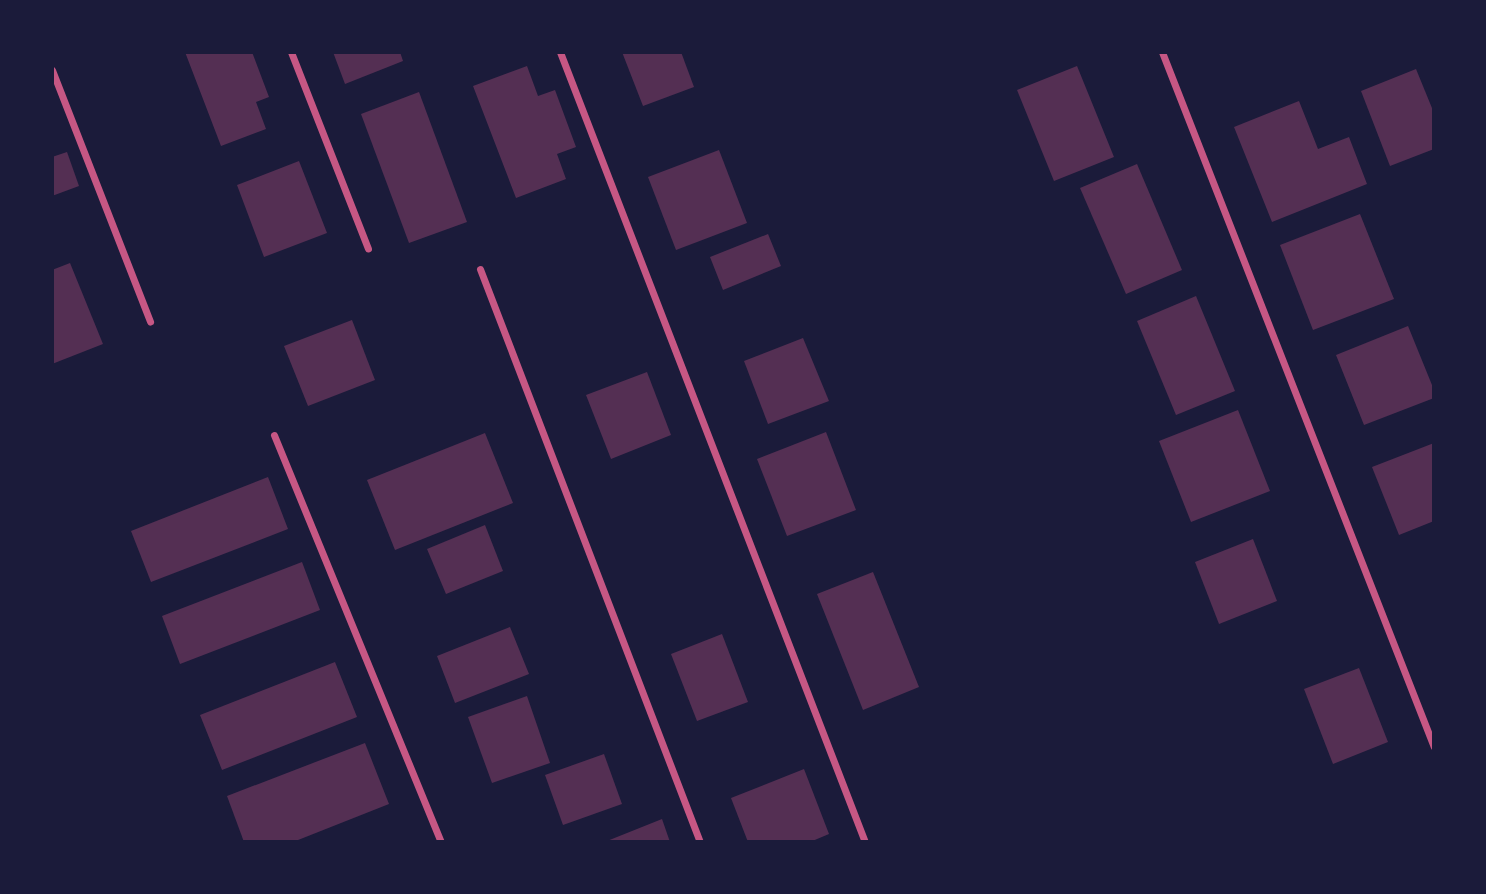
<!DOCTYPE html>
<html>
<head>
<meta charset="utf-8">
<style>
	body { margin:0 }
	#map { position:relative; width:1486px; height:894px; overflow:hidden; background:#1b1b3a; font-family:"Asap Condensed",sans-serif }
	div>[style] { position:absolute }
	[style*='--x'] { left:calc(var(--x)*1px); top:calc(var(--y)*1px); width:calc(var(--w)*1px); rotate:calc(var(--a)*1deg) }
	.building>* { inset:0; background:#542f53 }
	.minor>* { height:7px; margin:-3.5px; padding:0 3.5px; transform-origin:3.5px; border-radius:3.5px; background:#c65784 }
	span { translate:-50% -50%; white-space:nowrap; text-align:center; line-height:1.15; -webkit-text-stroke:5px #1b1b3a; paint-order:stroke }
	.frame { position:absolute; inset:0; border:54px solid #1b1b3a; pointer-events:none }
</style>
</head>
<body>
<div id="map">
	<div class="building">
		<div style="clip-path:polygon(185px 52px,252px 52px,269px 97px,256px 102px,266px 129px,221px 146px)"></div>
		<div style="clip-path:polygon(333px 52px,400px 52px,403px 61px,345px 84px)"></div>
		<div style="clip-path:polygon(622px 52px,681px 52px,694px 87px,643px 106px)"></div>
		<div style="clip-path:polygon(527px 66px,538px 96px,555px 90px,576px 147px,557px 154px,566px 179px,516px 198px,473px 86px)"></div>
		<div style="clip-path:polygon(1077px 66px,1114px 157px,1054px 181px,1017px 90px)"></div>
		<div style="clip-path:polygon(1416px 69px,1434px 113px,1434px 149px,1390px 166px,1361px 91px)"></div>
		<div style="clip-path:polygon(419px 92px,467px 222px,409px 243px,361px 114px)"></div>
		<div style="clip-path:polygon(1299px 101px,1318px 149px,1349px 137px,1367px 184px,1272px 222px,1234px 127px)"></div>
		<div style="clip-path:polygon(719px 150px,747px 223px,676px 250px,648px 177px)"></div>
		<div style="clip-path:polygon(67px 152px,79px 186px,52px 196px,52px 157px)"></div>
		<div style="clip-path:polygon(299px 161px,327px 233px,264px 257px,237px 185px)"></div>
		<div style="clip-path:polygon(1137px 164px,1182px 270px,1126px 294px,1080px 188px)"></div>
		<div style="clip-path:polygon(1360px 214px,1394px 299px,1313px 330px,1280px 245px)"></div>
		<div style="clip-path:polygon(768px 234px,781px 266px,723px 290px,710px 257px)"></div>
		<div style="clip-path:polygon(70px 263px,103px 344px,52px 364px,52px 270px)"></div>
		<div style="clip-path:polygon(1196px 296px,1235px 391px,1176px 415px,1137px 321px)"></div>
		<div style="clip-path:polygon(352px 320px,375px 380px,308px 406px,284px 346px)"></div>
		<div style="clip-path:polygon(1408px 326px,1434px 390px,1434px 398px,1364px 425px,1336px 355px)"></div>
		<div style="clip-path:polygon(803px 338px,829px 401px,768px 424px,744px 361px)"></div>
		<div style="clip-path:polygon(647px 372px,671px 435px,611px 459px,586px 395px)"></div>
		<div style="clip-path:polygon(1238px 410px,1270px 491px,1191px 522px,1159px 441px)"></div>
		<div style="clip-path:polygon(826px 432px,856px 510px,787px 536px,757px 459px)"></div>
		<div style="clip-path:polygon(485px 433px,513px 503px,395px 550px,367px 480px)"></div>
		<div style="clip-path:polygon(1434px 443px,1434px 521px,1399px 535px,1372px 467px)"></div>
		<div style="clip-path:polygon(268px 477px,288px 529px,151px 582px,131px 531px)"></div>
		<div style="clip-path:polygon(485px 525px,503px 571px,446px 594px,427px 549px)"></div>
		<div style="clip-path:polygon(1253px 539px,1277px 601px,1219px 624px,1195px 562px)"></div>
		<div style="clip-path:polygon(302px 562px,320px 610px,180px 664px,162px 616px)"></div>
		<div style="clip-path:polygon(873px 572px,919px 687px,863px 710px,817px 594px)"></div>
		<div style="clip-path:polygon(510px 627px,529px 674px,455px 703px,437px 656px)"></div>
		<div style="clip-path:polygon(722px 634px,748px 702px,697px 721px,671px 654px)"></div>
		<div style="clip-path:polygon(335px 662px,357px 717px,222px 770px,200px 715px)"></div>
		<div style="clip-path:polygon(1359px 668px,1388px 742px,1333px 764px,1304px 689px)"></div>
		<div style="clip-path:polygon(527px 696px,550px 763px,492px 783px,468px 717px)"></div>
		<div style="clip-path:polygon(365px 743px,389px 804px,293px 842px,244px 842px,227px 796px)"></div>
		<div style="clip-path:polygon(604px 754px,622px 804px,563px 825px,545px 775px)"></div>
		<div style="clip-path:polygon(804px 769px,829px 834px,810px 842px,748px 842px,731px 798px)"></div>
		<div style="clip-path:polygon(662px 819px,670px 842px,607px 842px,607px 841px)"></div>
	</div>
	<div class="minor">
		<div style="--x:291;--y:52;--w:211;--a:68.6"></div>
		<div style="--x:560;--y:52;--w:847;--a:68.89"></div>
		<div style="--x:1162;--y:52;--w:746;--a:68.63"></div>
		<div style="--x:52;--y:70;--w:270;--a:68.7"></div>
		<div style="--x:480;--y:269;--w:614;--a:69"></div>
		<div style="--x:274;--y:435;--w:440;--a:67.7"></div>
	</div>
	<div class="frame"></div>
</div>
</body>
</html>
